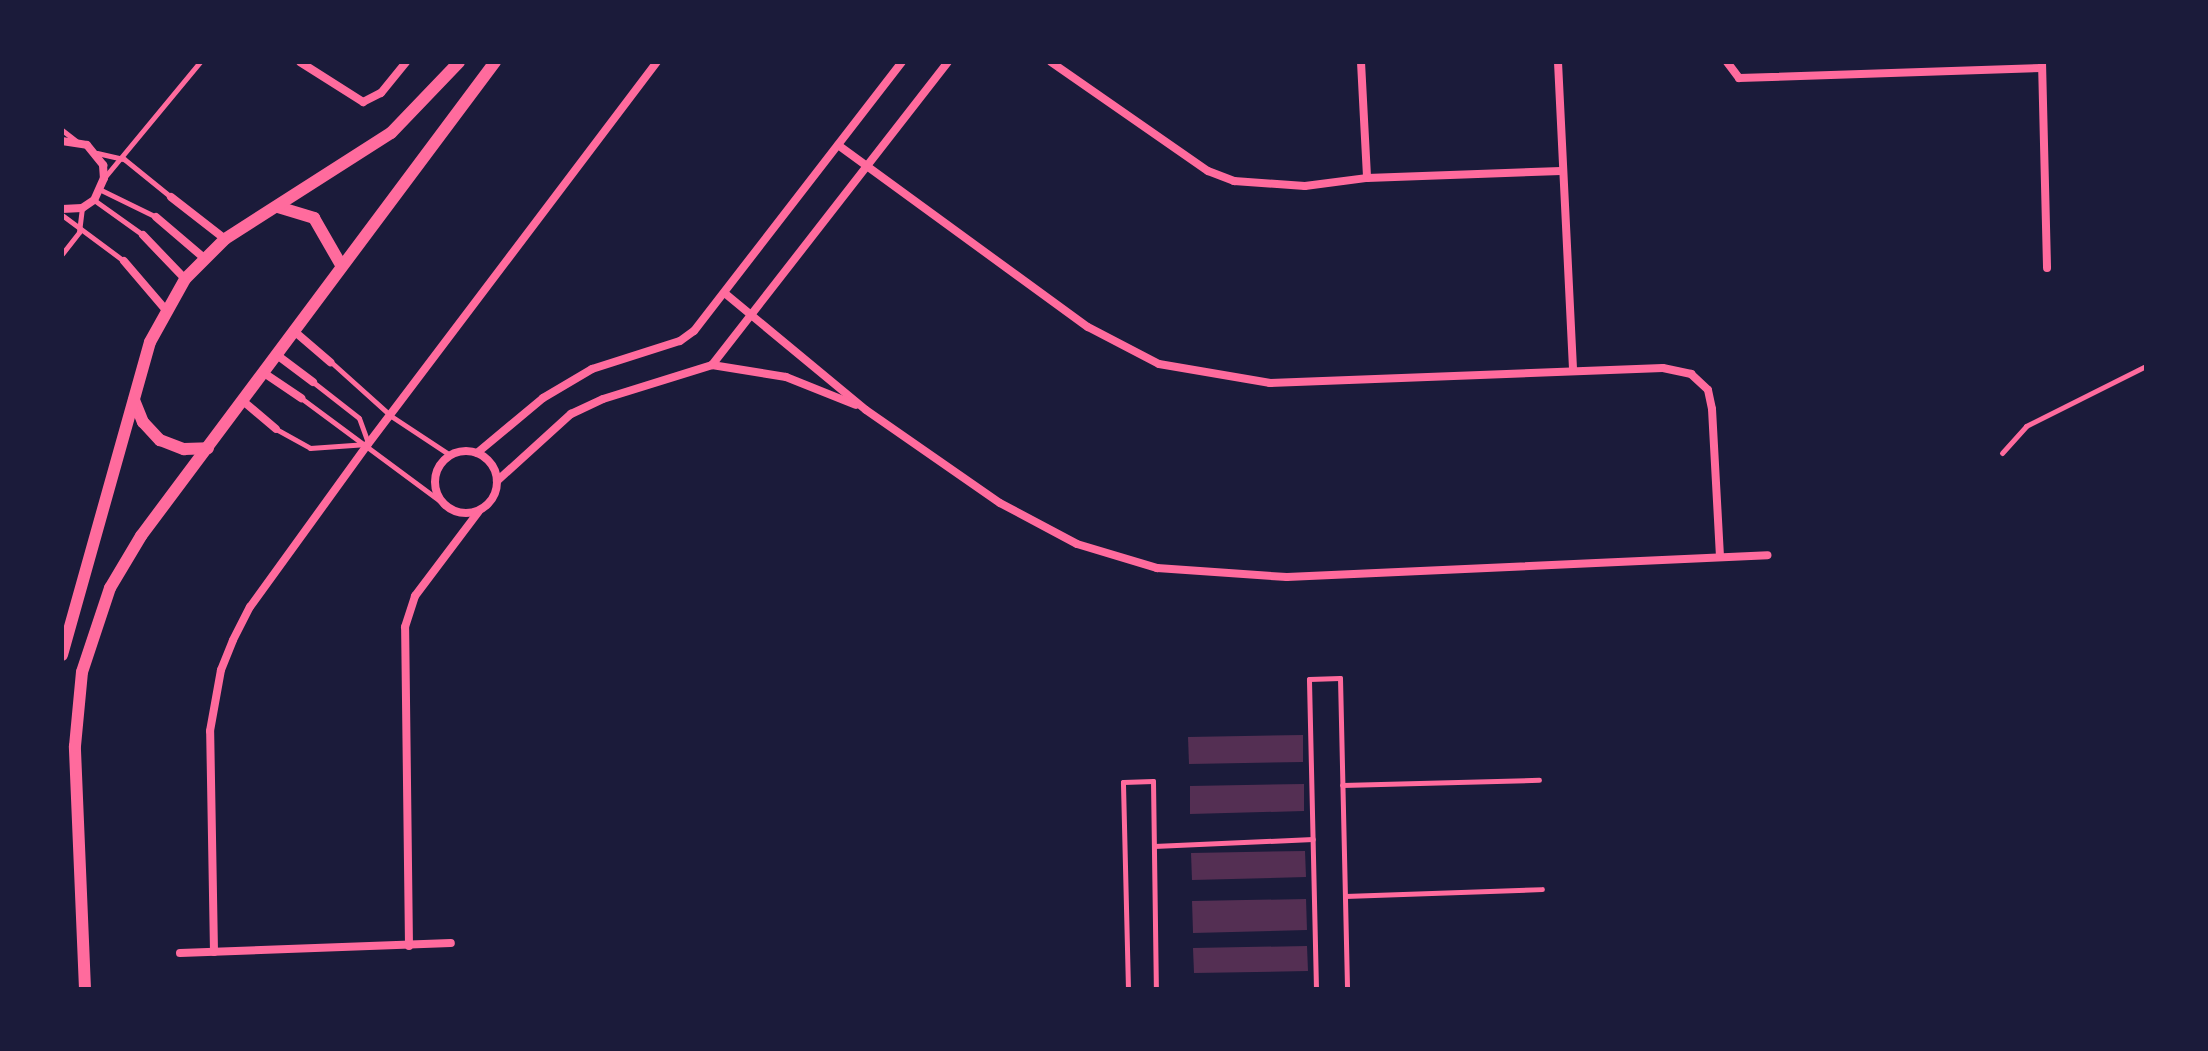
<!DOCTYPE html>
<html>
<head>
<meta charset="utf-8">
<style>
	body { margin:0 }
	#map { position:relative; width:2208px; height:1051px; overflow:hidden; background:#1b1b3a; font-family:Montserrat,sans-serif }
	div>[style] { position:absolute }
	[style*='--x'] { left:calc(var(--x)*1px); top:calc(var(--y)*1px); width:calc(var(--w)*1px); rotate:calc(var(--a)*1deg) }
	.building>* { inset:0; background:#542f53 }
	.service>* { height:5px; margin:-2.5px; padding:0 2.5px; transform-origin:2.5px; border-radius:2.5px; background:#ff6b9d }
	.minor>* { height:8px; margin:-4px; padding:0 4px; transform-origin:4px; border-radius:4px; background:#ff6b9d }
	.minor>.ring { margin:-4px; padding:0; box-sizing:content-box; background:none; border:8px solid #ff6b9d; border-radius:50% }
	.secondary>* { height:12px; margin:-6px; padding:0 6px; transform-origin:6px; border-radius:6px; background:#ff6b9d }
	span { translate:-50% -50%; white-space:nowrap; text-align:center; line-height:1.15; -webkit-text-stroke:7px #1b1b3a; paint-order:stroke }
	.frame { position:absolute; inset:0; border:64px solid #1b1b3a; pointer-events:none }
</style>
</head>
<body>
<div id="map">
	<div class="building">
		<div style="clip-path:polygon(1303px 735px,1303px 762px,1189px 764px,1188px 737px)"></div>
		<div style="clip-path:polygon(1304px 784px,1304px 811px,1190px 814px,1190px 786px)"></div>
		<div style="clip-path:polygon(1305px 851px,1306px 877px,1192px 880px,1191px 853px)"></div>
		<div style="clip-path:polygon(1306px 899px,1307px 930px,1193px 933px,1192px 901px)"></div>
		<div style="clip-path:polygon(1307px 946px,1308px 971px,1194px 973px,1193px 948px)"></div>
	</div>
	<div class="service">
		<div style="--x:62;--y:130;--w:18;--a:38"></div>
		<div style="--x:97;--y:153;--w:28;--a:13"></div>
		<div style="--x:124;--y:159;--w:60;--a:39"></div>
		<div style="--x:104;--y:178;--w:151;--a:-50.4"></div>
		<div style="--x:101;--y:190;--w:61;--a:26.1"></div>
		<div style="--x:94;--y:200;--w:60;--a:35.5"></div>
		<div style="--x:62;--y:215;--w:77;--a:36.6"></div>
		<div style="--x:62;--y:254;--w:28;--a:-52"></div>
		<div style="--x:79;--y:232;--w:24;--a:-83"></div>
		<div style="--x:331;--y:362;--w:81;--a:42"></div>
		<div style="--x:391;--y:416;--w:71;--a:33.5"></div>
		<div style="--x:313;--y:382;--w:58;--a:38"></div>
		<div style="--x:359;--y:418;--w:27;--a:70"></div>
		<div style="--x:301;--y:398;--w:173;--a:36.5"></div>
		<div style="--x:276;--y:429;--w:39;--a:29"></div>
		<div style="--x:310;--y:448;--w:57;--a:-4"></div>
		<div style="--x:2002;--y:453;--w:36;--a:-48"></div>
		<div style="--x:2026;--y:426;--w:134;--a:-26.6"></div>
		<div style="--x:1342;--y:785;--w:197;--a:-1.5"></div>
		<div style="--x:1154;--y:846;--w:159;--a:-2.5"></div>
		<div style="--x:1345;--y:896;--w:197;--a:-2"></div>
		<div style="--x:1128;--y:989;--w:207;--a:-91.4"></div>
		<div style="--x:1123;--y:782;--w:30;--a:-2"></div>
		<div style="--x:1153;--y:781;--w:208;--a:89.2"></div>
		<div style="--x:1316;--y:989;--w:310;--a:-91.3"></div>
		<div style="--x:1309;--y:679;--w:31;--a:-2"></div>
		<div style="--x:1340;--y:678;--w:311;--a:88.7"></div>
	</div>
	<div class="minor">
		<div style="--x:300;--y:62;--w:75;--a:32.4"></div>
		<div style="--x:363;--y:102;--w:20;--a:-27"></div>
		<div style="--x:381;--y:93;--w:40;--a:-51"></div>
		<div style="--x:1051;--y:62;--w:191;--a:34.8"></div>
		<div style="--x:1208;--y:171;--w:28;--a:21"></div>
		<div style="--x:1234;--y:181;--w:71;--a:4"></div>
		<div style="--x:1305;--y:186;--w:63;--a:-7.4"></div>
		<div style="--x:1367;--y:178;--w:194;--a:-2.1"></div>
		<div style="--x:1361;--y:62;--w:116;--a:87"></div>
		<div style="--x:1558;--y:62;--w:308;--a:87.2"></div>
		<div style="--x:1727;--y:62;--w:20;--a:53"></div>
		<div style="--x:1739;--y:78;--w:303;--a:-1.9"></div>
		<div style="--x:2042;--y:62;--w:206;--a:88.6"></div>
		<div style="--x:62;--y:141;--w:25;--a:9"></div>
		<div style="--x:87;--y:145;--w:26;--a:51"></div>
		<div style="--x:103;--y:165;--w:13;--a:86"></div>
		<div style="--x:104;--y:178;--w:24;--a:114"></div>
		<div style="--x:94;--y:200;--w:14;--a:146"></div>
		<div style="--x:82;--y:208;--w:20;--a:177"></div>
		<div style="--x:838;--y:145;--w:309;--a:36.1"></div>
		<div style="--x:1088;--y:327;--w:80;--a:27.5"></div>
		<div style="--x:1159;--y:364;--w:113;--a:9.7"></div>
		<div style="--x:1270;--y:383;--w:393;--a:-2.2"></div>
		<div style="--x:1663;--y:368;--w:29;--a:12"></div>
		<div style="--x:1691;--y:374;--w:23;--a:43"></div>
		<div style="--x:1708;--y:390;--w:19;--a:78"></div>
		<div style="--x:1712;--y:409;--w:148;--a:86.9"></div>
		<div style="--x:171;--y:197;--w:68;--a:37.9"></div>
		<div style="--x:156;--y:217;--w:63;--a:40.5"></div>
		<div style="--x:143;--y:235;--w:61;--a:46.3"></div>
		<div style="--x:124;--y:261;--w:63;--a:49.5"></div>
		<div style="--x:727;--y:295;--w:180;--a:39.6"></div>
		<div style="--x:866;--y:410;--w:163;--a:34.8"></div>
		<div style="--x:1000;--y:503;--w:87;--a:28"></div>
		<div style="--x:1077;--y:544;--w:84;--a:16.7"></div>
		<div style="--x:1157;--y:568;--w:130;--a:4"></div>
		<div style="--x:1287;--y:577;--w:481;--a:-2.6"></div>
		<div style="--x:294;--y:331;--w:48;--a:40.7"></div>
		<div style="--x:277;--y:355;--w:45;--a:36.9"></div>
		<div style="--x:712;--y:365;--w:75;--a:9.2"></div>
		<div style="--x:786;--y:377;--w:75;--a:21.8"></div>
		<div style="--x:264;--y:373;--w:45;--a:34"></div>
		<div style="--x:243;--y:401;--w:43;--a:40.3"></div>
		<div class="ring" style="left:435px;top:451px;width:54px;height:54px"></div>
		<div style="--x:477;--y:453;--w:86;--a:-39.8"></div>
		<div style="--x:543;--y:398;--w:57;--a:-30.6"></div>
		<div style="--x:592;--y:369;--w:92;--a:-17.7"></div>
		<div style="--x:680;--y:341;--w:17;--a:-36"></div>
		<div style="--x:694;--y:331;--w:340;--a:-52.3"></div>
		<div style="--x:497;--y:481;--w:100;--a:-42.2"></div>
		<div style="--x:571;--y:414;--w:35;--a:-25"></div>
		<div style="--x:603;--y:399;--w:114;--a:-17.3"></div>
		<div style="--x:712;--y:365;--w:384;--a:-52.1"></div>
		<div style="--x:409;--y:946;--w:319;--a:-90.7"></div>
		<div style="--x:405;--y:627;--w:33;--a:-72"></div>
		<div style="--x:415;--y:596;--w:106;--a:-53"></div>
		<div style="--x:214;--y:952;--w:221;--a:-91"></div>
		<div style="--x:210;--y:731;--w:62;--a:-79.8"></div>
		<div style="--x:221;--y:670;--w:32;--a:-68"></div>
		<div style="--x:233;--y:640;--w:37;--a:-63"></div>
		<div style="--x:250;--y:607;--w:201;--a:-54.1"></div>
		<div style="--x:368;--y:444;--w:479;--a:-52.9"></div>
		<div style="--x:180;--y:953;--w:271;--a:-2.1"></div>
	</div>
	<div class="secondary">
		<div style="--x:278;--y:207;--w:38;--a:17"></div>
		<div style="--x:314;--y:218;--w:54;--a:60.1"></div>
		<div style="--x:134;--y:400;--w:24;--a:68"></div>
		<div style="--x:143;--y:422;--w:25;--a:47"></div>
		<div style="--x:160;--y:440;--w:26;--a:21"></div>
		<div style="--x:184;--y:449;--w:24;--a:-2"></div>
		<div style="--x:62;--y:655;--w:325;--a:-74.3"></div>
		<div style="--x:150;--y:342;--w:72;--a:-60.9"></div>
		<div style="--x:185;--y:279;--w:57;--a:-45"></div>
		<div style="--x:225;--y:239;--w:197;--a:-32.6"></div>
		<div style="--x:391;--y:133;--w:98;--a:-46.2"></div>
		<div style="--x:85;--y:989;--w:243;--a:-92.4"></div>
		<div style="--x:75;--y:746;--w:74;--a:-84.6"></div>
		<div style="--x:82;--y:672;--w:89;--a:-71.6"></div>
		<div style="--x:110;--y:588;--w:61;--a:-59.2"></div>
		<div style="--x:141;--y:536;--w:592;--a:-53.25"></div>
	</div>
	<div class="frame"></div>
</div>
</body>
</html>
